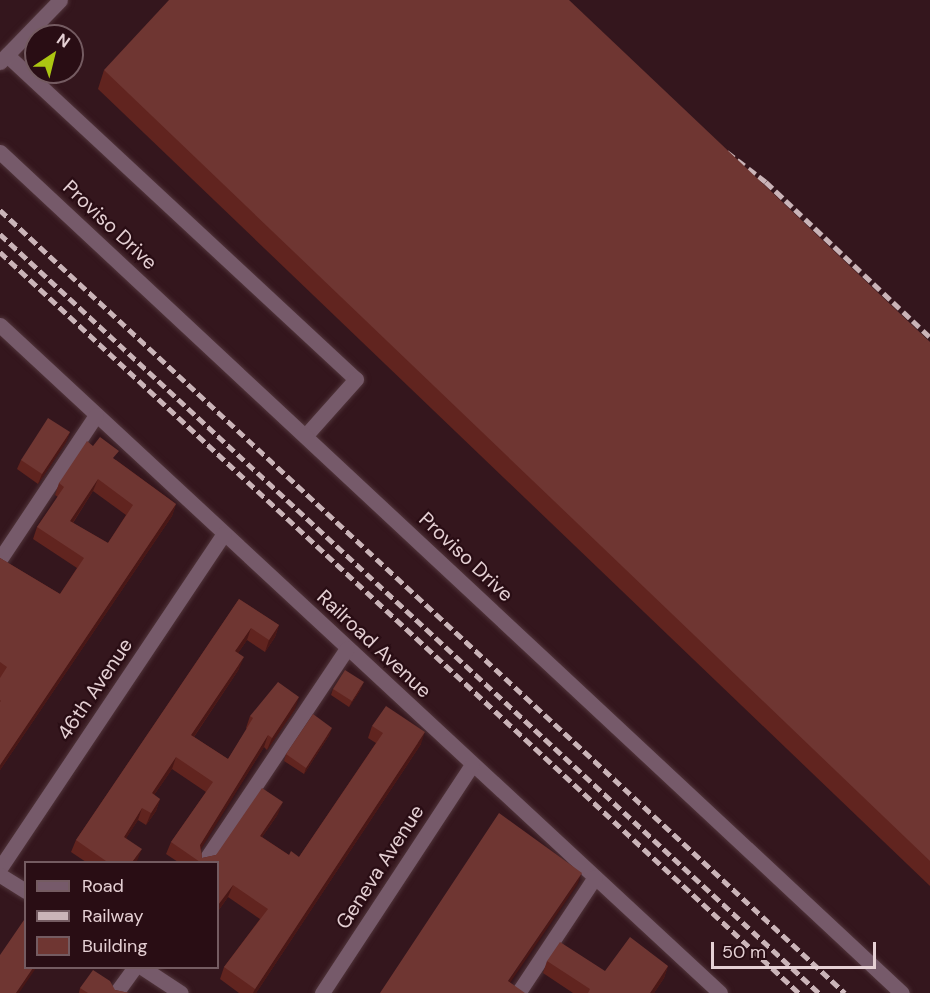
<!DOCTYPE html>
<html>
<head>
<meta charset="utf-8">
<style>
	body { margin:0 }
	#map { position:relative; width:930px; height:993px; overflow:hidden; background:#34161d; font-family:"DM Sans",sans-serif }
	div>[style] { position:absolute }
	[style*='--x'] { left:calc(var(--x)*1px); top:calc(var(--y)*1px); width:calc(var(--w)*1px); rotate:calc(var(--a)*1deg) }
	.roads { filter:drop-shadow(0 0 2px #50343a) drop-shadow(0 0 2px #50343a) }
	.minor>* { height:15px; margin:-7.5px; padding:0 7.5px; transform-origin:7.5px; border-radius:7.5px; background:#765a6a }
	.rail>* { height:4.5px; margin-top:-2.25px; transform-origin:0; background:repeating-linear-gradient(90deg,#cab4b8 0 9px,transparent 0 13.5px) }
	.wall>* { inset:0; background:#61241f }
	.shaded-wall>* { inset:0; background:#491716 }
	.building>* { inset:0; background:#6f3632 }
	span { translate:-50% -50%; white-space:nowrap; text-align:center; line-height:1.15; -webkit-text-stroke:4.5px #290d14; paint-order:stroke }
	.street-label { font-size:20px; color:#e5d0d4 }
	.legend { position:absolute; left:24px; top:861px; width:195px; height:108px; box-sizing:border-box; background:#290d14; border:2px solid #745b61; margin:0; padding:8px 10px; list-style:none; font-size:18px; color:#e5d0d4 }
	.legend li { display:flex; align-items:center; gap:12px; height:30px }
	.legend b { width:30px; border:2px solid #745b61 }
	.north { position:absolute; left:24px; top:24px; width:60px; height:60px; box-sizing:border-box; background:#290d14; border:2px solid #745b61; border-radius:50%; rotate:35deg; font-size:16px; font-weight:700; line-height:24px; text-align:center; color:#e5d0d4 }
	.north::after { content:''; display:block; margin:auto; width:21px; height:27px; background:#acc612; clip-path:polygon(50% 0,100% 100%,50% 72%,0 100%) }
	.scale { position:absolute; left:711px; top:942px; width:165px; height:27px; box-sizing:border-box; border:3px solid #e5d0d4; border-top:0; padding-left:8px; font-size:18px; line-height:21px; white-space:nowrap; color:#e5d0d4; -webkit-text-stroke:4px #290d14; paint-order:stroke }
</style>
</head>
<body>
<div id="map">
	<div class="roads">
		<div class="minor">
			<div style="--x:7;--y:55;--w:476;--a:42.9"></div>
			<div style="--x:356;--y:379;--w:76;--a:131.8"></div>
			<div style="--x:0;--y:62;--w:86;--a:-45.9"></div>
			<div style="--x:0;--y:152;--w:1233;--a:43"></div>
			<div style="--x:0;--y:325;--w:982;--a:42.85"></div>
			<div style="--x:0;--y:559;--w:173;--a:-56.3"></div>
			<div style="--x:204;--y:862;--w:257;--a:-56.2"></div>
			<div style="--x:0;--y:868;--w:402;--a:-56.2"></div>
			<div style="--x:0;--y:875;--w:31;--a:32"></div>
			<div style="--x:143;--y:968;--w:45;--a:33.3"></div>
			<div style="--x:116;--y:993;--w:31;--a:-54"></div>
			<div style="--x:322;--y:993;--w:273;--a:-56.7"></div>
			<div style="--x:518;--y:993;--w:139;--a:-56.4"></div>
		</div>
	</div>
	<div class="rail">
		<div style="--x:727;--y:152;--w:49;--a:37.6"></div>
		<div style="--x:766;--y:182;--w:226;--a:43.4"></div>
		<div style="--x:0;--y:210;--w:1152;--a:42.82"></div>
		<div style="--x:0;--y:234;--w:1117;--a:42.82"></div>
		<div style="--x:0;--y:252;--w:1090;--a:42.84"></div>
	</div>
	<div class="wall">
		<div style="clip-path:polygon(104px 70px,930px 342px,930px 886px,98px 89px)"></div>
		<div style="clip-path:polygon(70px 432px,66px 442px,38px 484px,17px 469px,21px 460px)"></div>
		<div style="clip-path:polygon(evenodd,116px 460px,176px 504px,172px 516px,0 770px,0 558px,60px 594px,77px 568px,33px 539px,37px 527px,58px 497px,55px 495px,59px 483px,116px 460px,93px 491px,126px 515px,108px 543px,73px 523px,93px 491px)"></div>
		<div style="clip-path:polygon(239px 599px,279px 625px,275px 637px,265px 652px,247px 640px,238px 653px,239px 669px,194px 737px,228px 759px,247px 729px,246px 728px,250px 716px,295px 709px,267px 750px,264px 747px,201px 848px,202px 858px,216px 855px,278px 814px,262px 837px,289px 855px,299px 857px,376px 743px,368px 738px,372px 726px,421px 744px,256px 993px,239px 993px,220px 979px,224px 967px,260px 919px,228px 897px,218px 911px,218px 862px,178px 862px,166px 854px,171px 842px,206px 792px,172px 769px,154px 795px,160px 799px,156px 811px,146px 825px,138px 820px,126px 838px,137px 861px,136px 862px,86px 862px,71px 852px,76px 840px)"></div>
		<div style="clip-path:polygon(333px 689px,361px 689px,349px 707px,331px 695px)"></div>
		<div style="clip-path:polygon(330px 734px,304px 774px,284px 761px,286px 754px)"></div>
		<div style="clip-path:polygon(547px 961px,605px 971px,668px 966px,664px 978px,654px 993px,573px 993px,543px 973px)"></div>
		<div style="clip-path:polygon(80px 988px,115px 990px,129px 993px,79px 993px)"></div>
	</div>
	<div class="shaded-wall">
		<div style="clip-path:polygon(70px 432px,66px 442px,38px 484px,42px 474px)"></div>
		<div style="clip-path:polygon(98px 479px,93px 491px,66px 533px,70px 521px)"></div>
		<div style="clip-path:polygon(176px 504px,172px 516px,0 770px,0 765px)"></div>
		<div style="clip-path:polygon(279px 625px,275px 637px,265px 652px,269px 640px)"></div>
		<div style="clip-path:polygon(251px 628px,247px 640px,231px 663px,235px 651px)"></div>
		<div style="clip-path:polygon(244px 657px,239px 669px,187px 747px,191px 735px)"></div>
		<div style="clip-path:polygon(364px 682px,361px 689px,349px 707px,352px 701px)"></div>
		<div style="clip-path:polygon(299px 697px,295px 709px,267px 750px,272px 738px)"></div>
		<div style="clip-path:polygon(332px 728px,330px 734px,304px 774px,306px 768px)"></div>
		<div style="clip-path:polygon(425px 732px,421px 744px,256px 993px,253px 993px,255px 989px)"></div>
		<div style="clip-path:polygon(268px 735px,264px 747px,196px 857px,200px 845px)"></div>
		<div style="clip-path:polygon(176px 757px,172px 769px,147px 805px,152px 793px)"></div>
		<div style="clip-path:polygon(160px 799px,156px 811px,146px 825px,151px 813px)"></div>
		<div style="clip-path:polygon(283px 802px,278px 814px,255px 847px,260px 836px)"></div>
		<div style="clip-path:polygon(142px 808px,138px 820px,119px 849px,124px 837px)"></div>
		<div style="clip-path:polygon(142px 849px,137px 861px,136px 862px,132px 862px)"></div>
		<div style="clip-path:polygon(582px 873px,577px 885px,503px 993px,508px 981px)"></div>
		<div style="clip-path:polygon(233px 885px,228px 897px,218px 911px,218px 905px)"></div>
		<div style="clip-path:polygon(668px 966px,664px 978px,654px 993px,650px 993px)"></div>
		<div style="clip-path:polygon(33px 968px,36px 968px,19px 993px,16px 993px)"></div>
	</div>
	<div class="building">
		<div style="clip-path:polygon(169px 0,569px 0,930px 342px,930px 861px,104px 70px)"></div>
		<div style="clip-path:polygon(48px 418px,70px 432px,42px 474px,21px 460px)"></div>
		<div style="clip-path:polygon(evenodd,100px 437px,119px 451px,113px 458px,176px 504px,0 765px,0 702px,1px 701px,0 700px,0 678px,7px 667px,0 662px,0 558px,60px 594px,84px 558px,37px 527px,64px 487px,59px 483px,87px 441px,93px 446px,100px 437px,98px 479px,133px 505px,108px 543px,70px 521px,98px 479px)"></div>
		<div style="clip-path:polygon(239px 599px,279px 625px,269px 640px,251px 628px,235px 651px,244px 657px,191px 735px,228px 759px,253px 718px,250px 716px,278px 682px,299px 697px,272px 738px,268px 735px,200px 845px,202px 858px,216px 855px,262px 788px,283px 802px,260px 836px,289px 855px,291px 851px,299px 857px,383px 733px,372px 726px,386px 706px,425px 732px,255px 989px,224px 967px,268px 909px,233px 885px,218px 905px,218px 862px,200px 862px,171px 842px,213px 782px,176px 757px,152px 793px,160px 799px,151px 813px,142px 808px,124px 837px,142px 849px,132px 862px,105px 862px,106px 861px,76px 840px)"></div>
		<div style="clip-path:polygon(345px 670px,364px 682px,352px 701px,333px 689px)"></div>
		<div style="clip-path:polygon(313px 714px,332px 728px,306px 768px,286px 754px)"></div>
		<div style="clip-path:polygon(499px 813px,582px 873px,508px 981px,525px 993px,380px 993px)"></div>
		<div style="clip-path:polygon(24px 920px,26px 922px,26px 968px,33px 968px,16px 993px,0 993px,0 955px)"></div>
		<div style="clip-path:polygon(630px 937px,668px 966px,650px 993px,588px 993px,590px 989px,547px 961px,560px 942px,605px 971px)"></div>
		<div style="clip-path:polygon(93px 970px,110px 981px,115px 990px,129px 993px,88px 993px,80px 988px)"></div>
	</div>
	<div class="street-label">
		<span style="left:110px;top:225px;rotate:43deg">Proviso Drive</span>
		<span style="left:466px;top:557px;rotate:43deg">Proviso Drive</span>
		<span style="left:374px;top:644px;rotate:43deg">Railroad Avenue</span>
		<span style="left:95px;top:689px;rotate:-56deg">46th Avenue</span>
		<span style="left:380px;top:867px;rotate:-57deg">Geneva Avenue</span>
	</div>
	<ul class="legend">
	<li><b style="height:8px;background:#765a6a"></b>Road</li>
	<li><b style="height:8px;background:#cab4b8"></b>Railway</li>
	<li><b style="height:16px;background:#6f3632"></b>Building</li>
	</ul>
	<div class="north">N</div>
	<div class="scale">50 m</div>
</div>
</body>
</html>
